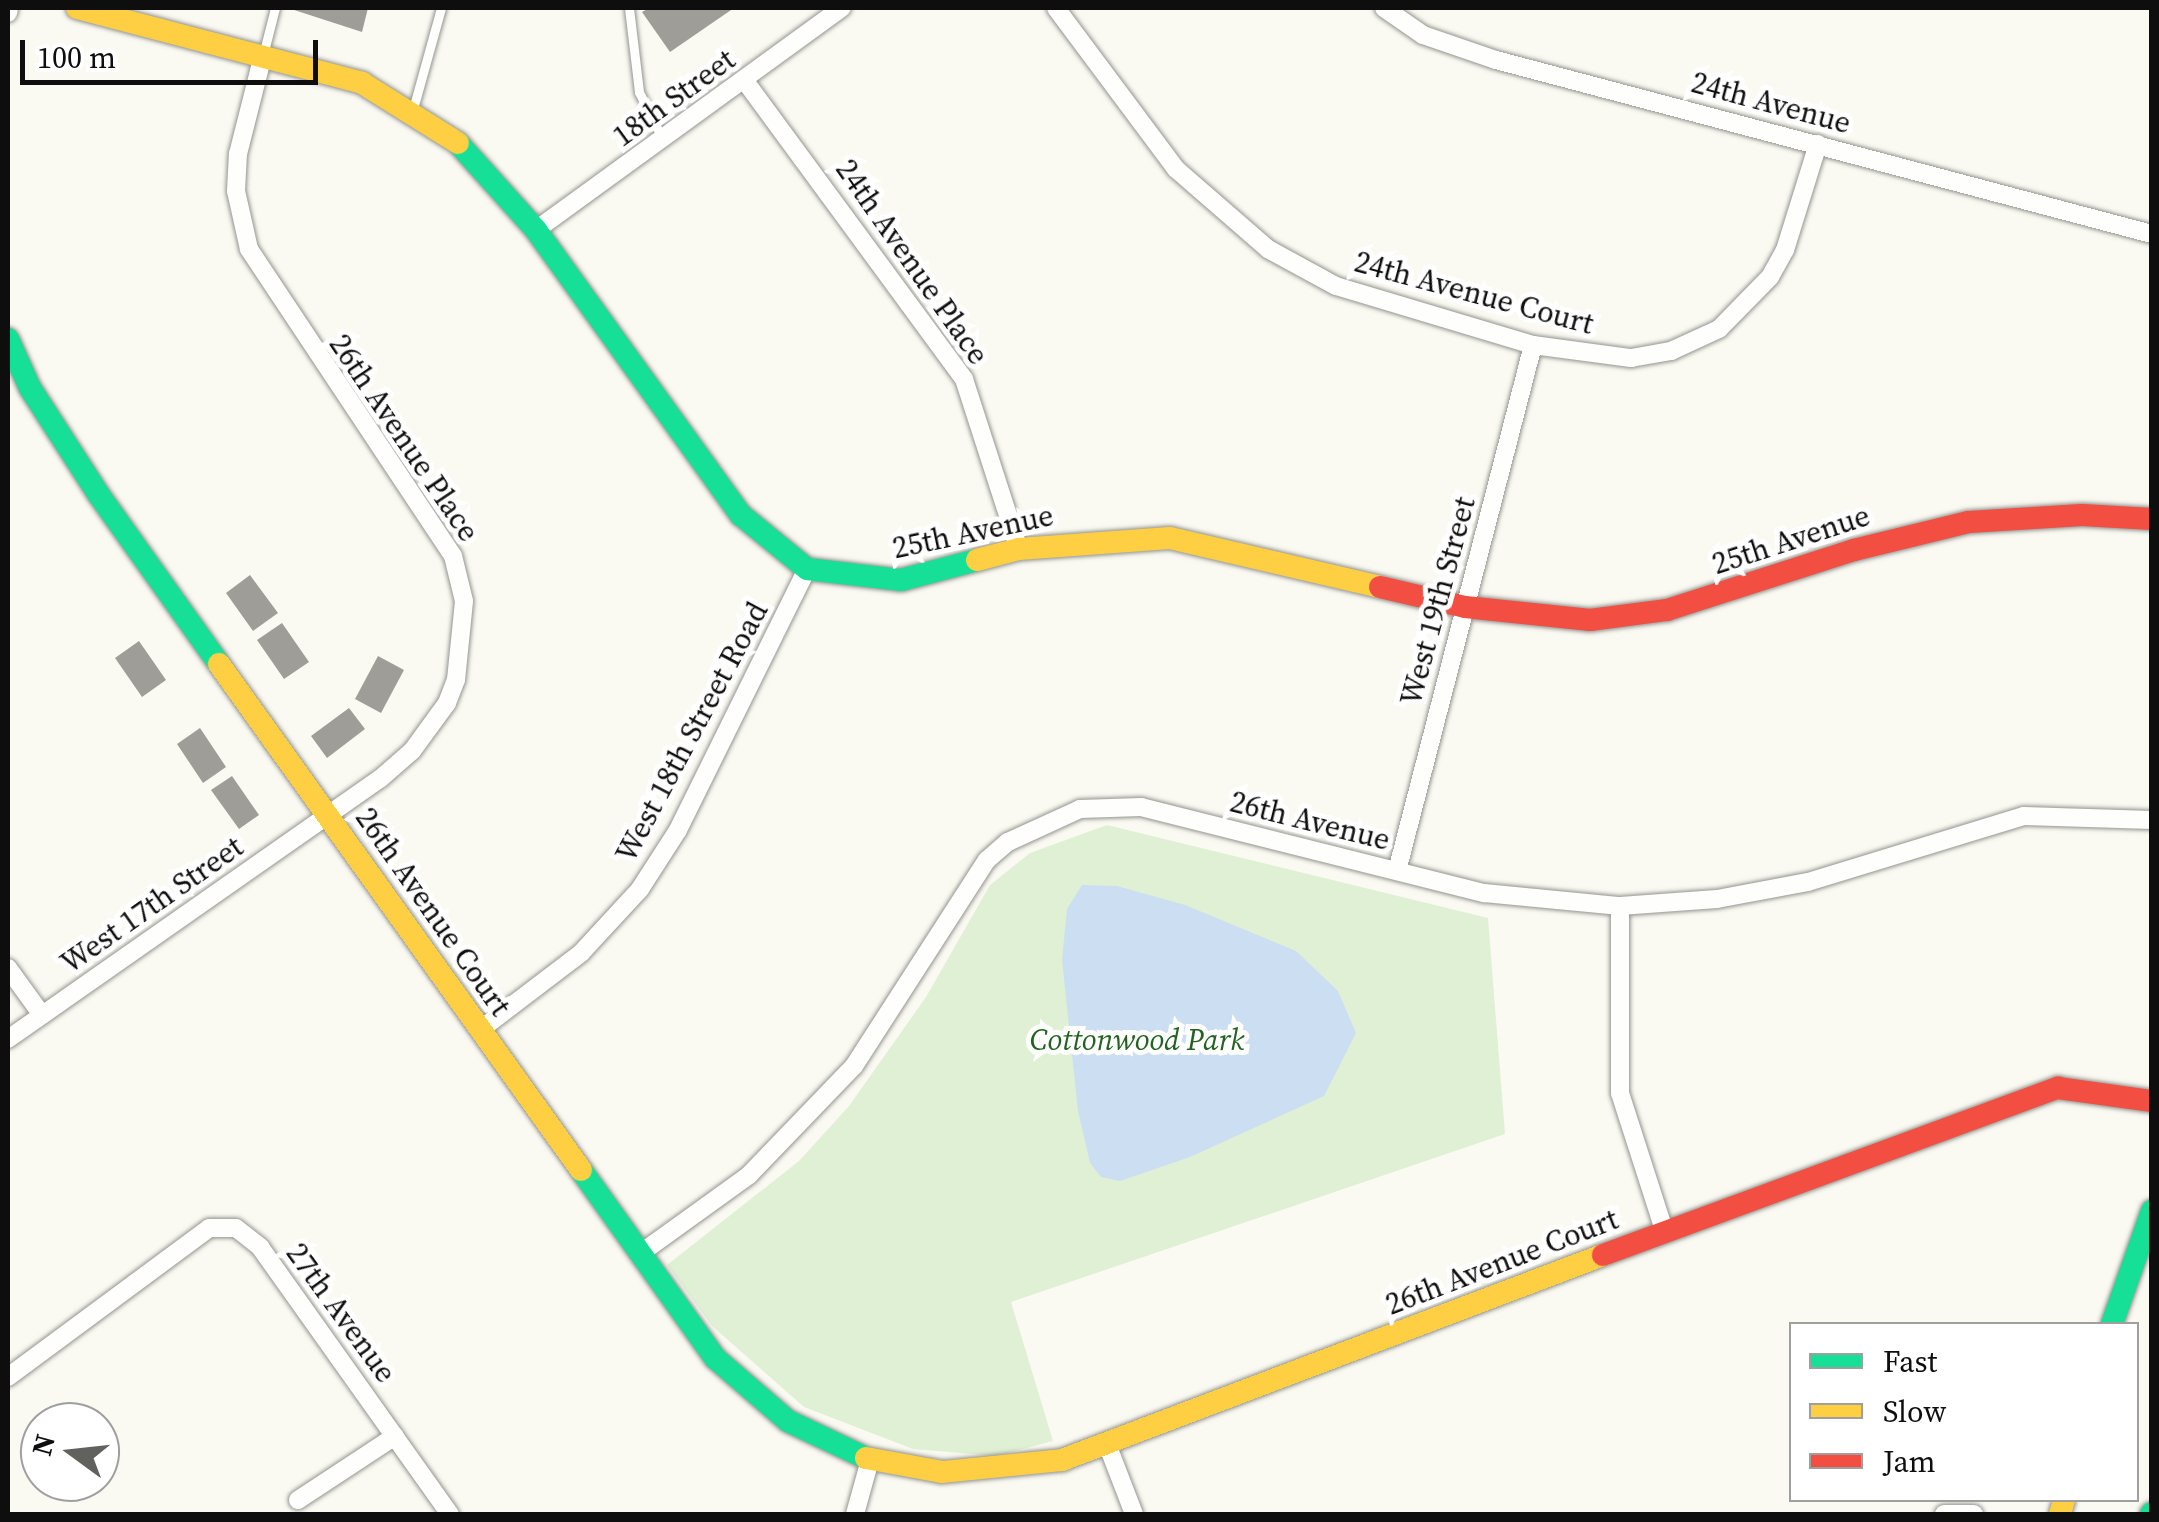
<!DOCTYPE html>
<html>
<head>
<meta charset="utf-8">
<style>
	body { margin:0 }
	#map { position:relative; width:2159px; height:1522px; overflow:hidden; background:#fafaf2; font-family:"Source Serif 4",serif }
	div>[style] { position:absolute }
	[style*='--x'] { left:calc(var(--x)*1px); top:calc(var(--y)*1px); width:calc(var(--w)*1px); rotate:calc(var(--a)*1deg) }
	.green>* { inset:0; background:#e0f0d4 }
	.water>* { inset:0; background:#cbdef2 }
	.building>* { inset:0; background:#9e9d98 }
	.roads { filter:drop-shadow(0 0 2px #949491) drop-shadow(0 0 2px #949491) }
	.lane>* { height:9px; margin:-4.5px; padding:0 4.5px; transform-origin:4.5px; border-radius:4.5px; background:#fefefd }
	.street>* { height:18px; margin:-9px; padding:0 9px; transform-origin:9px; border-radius:9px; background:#fefefd }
	.fast>* { height:22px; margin:-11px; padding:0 11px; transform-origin:11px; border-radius:11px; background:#16e098 }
	.slow>* { height:22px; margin:-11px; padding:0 11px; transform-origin:11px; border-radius:11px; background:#ffcf43 }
	.jam>* { height:22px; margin:-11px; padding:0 11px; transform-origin:11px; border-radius:11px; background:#f24e42 }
	span { translate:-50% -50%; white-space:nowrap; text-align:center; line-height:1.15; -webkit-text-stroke:10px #fff; paint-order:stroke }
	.street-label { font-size:30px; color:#0e0e0e }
	.park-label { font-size:30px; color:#246222; font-style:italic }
	.frame { position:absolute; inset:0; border:10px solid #0e0e0e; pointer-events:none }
	.legend { position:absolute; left:1789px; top:1322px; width:350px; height:180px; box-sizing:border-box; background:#fff; border:2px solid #9f9f9f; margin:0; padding:12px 18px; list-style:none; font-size:30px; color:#0e0e0e }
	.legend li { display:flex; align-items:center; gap:20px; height:50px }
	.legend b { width:50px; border:2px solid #9f9f9f }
	.north { position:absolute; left:20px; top:1402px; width:100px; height:100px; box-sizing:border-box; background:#fff; border:2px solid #9f9f9f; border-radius:50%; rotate:285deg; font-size:28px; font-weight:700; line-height:40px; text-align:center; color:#0e0e0e }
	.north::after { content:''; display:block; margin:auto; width:35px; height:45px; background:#61615e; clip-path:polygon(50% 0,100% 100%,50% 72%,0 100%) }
	.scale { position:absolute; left:20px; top:40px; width:298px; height:45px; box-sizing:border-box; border:5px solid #0e0e0e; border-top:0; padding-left:12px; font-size:30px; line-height:35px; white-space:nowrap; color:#0e0e0e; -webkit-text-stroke:8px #fff; paint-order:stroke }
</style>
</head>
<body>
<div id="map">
	<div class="green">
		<div style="clip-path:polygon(1107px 825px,1488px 918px,1505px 1134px,1011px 1302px,1053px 1441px,996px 1456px,913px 1449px,804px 1407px,712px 1326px,667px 1265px,799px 1161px,849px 1106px,926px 997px,990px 885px,1030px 853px)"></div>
	</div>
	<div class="water">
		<div style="clip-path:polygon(1082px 885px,1117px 886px,1185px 905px,1296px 951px,1338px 991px,1356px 1033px,1324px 1096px,1190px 1157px,1120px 1181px,1101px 1177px,1090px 1163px,1078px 1111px,1062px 960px,1067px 909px)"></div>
	</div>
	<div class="building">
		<div style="clip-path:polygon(288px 8px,368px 8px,362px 32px)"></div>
		<div style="clip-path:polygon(649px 8px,734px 8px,670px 52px,642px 12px)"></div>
		<div style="clip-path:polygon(250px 575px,278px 613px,253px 631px,226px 593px)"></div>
		<div style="clip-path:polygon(282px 623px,309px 662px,284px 679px,257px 640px)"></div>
		<div style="clip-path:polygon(139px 641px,166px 680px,142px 697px,115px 658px)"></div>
		<div style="clip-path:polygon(378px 656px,404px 670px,381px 713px,355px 699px)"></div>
		<div style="clip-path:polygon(349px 708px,365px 729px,327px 758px,311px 736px)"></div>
		<div style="clip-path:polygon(200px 728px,226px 767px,203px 783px,177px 744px)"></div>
		<div style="clip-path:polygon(232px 776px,259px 815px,239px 829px,211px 790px)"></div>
	</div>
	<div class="roads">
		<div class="lane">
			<div style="--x:629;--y:8;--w:85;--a:83.2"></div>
			<div style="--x:639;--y:92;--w:51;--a:63.4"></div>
			<div style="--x:263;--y:55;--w:49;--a:-75.7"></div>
			<div style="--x:413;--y:109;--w:105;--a:-74.5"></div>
		</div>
		<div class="street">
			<div style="--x:1056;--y:8;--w:201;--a:53.3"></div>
			<div style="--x:1176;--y:169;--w:122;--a:41"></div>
			<div style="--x:1268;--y:249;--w:77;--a:28.6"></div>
			<div style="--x:1336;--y:286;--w:206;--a:16.7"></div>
			<div style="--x:1533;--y:345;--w:99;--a:7.6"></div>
			<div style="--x:1631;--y:358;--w:41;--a:-9.9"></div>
			<div style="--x:1671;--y:351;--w:53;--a:-24.6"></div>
			<div style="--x:1719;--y:329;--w:73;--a:-45.6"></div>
			<div style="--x:1770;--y:277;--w:31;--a:-61"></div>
			<div style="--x:1785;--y:250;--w:111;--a:-72.7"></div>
			<div style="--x:1384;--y:8;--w:47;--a:34.7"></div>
			<div style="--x:1423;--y:35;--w:77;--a:18.9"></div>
			<div style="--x:1496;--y:60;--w:679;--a:14.86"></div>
			<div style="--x:8;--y:13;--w:5;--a:-79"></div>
			<div style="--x:745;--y:81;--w:370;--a:53.7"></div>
			<div style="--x:964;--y:379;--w:179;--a:72.1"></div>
			<div style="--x:536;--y:230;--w:378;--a:-36"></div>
			<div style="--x:1397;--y:871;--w:543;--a:-75.5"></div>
			<div style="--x:1620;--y:906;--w:187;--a:90"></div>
			<div style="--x:1620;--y:1093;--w:144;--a:72.2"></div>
			<div style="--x:8;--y:968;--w:58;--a:54.1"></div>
			<div style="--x:480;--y:1030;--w:127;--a:-37.3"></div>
			<div style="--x:581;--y:953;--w:87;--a:-47.3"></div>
			<div style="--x:640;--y:889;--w:70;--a:-57.2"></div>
			<div style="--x:678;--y:830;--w:291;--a:-63.7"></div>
			<div style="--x:8;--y:1039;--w:455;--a:-35"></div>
			<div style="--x:381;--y:778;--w:41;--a:-41.1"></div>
			<div style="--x:412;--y:751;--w:59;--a:-53.9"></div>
			<div style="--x:447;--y:703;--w:25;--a:-69"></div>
			<div style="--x:456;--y:680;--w:79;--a:-84.2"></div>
			<div style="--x:464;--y:601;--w:46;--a:-103.7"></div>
			<div style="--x:453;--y:556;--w:369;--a:-123.6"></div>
			<div style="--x:249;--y:249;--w:59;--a:-102.6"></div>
			<div style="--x:236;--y:191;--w:37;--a:-87"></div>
			<div style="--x:238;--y:154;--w:102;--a:-75.8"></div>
			<div style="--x:641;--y:1253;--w:133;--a:-35.8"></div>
			<div style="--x:749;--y:1175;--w:151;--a:-46.1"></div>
			<div style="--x:854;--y:1066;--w:245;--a:-57.2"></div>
			<div style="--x:987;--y:860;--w:28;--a:-41"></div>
			<div style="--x:1008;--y:842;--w:79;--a:-24.6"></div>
			<div style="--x:1080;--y:809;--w:61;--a:-1.9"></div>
			<div style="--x:1141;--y:807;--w:354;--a:14.1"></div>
			<div style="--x:1484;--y:893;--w:137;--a:5.5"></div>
			<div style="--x:1620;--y:906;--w:97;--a:-4.1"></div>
			<div style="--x:1717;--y:899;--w:93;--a:-10.6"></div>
			<div style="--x:1808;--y:882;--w:226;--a:-17"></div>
			<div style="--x:2024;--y:816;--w:128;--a:1.8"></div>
			<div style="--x:8;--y:1377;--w:250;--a:-36.5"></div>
			<div style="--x:209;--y:1228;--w:27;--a:0"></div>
			<div style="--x:236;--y:1228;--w:31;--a:38"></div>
			<div style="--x:260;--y:1247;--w:328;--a:54.6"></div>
			<div style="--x:1107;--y:1444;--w:75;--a:68.9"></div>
			<div style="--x:298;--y:1500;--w:116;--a:-33.4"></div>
			<div style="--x:855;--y:1514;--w:56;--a:-74.5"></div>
			<div style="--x:1944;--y:1514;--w:30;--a:0"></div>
		</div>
		<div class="fast">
			<div style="--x:458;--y:143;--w:117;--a:48.1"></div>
			<div style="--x:536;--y:230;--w:351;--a:54.3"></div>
			<div style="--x:741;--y:515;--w:85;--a:39.3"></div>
			<div style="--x:807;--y:569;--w:95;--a:6.7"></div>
			<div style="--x:901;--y:580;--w:79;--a:-14.7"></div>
			<div style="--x:8;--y:339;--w:54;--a:65.8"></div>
			<div style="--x:30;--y:388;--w:127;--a:57.2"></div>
			<div style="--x:99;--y:495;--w:207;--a:54.6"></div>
			<div style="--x:581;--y:1170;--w:231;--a:54.5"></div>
			<div style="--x:715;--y:1358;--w:96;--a:40.8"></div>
			<div style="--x:788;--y:1421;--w:86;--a:25.4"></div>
			<div style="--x:2112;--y:1324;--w:120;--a:-70.5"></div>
			<div style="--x:2151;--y:1514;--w:1;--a:-45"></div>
		</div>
		<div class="slow">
			<div style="--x:77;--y:8;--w:295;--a:14.7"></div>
			<div style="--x:362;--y:83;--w:113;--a:32"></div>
			<div style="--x:977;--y:560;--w:43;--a:-14.7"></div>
			<div style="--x:1019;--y:549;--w:151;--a:-4.2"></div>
			<div style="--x:1170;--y:538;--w:216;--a:13.1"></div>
			<div style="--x:219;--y:664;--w:622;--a:54.42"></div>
			<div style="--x:866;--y:1458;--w:77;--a:10.4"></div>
			<div style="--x:942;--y:1472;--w:121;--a:-5.7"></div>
			<div style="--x:1062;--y:1460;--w:579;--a:-20.75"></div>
			<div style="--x:2060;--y:1514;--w:15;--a:-74"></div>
		</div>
		<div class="jam">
			<div style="--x:1380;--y:587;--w:87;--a:13.2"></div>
			<div style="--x:1465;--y:607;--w:126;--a:5.9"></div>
			<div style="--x:1590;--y:620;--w:78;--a:-7.4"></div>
			<div style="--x:1667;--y:610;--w:196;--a:-17.8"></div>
			<div style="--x:1854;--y:550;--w:118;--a:-13.7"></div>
			<div style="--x:1969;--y:522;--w:113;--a:-3.5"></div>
			<div style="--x:2082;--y:515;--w:70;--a:3.3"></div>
			<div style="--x:1603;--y:1255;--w:485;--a:-20.2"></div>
			<div style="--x:2058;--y:1088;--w:95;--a:7.9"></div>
		</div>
	</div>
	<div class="street-label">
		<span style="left:674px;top:98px;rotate:-36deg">18th Street</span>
		<span style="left:1771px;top:103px;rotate:15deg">24th Avenue</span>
		<span style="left:912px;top:262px;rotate:55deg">24th Avenue Place</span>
		<span style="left:1474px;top:293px;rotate:15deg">24th Avenue Court</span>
		<span style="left:404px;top:438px;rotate:56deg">26th Avenue Place</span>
		<span style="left:973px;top:532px;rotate:-12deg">25th Avenue</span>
		<span style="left:1791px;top:540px;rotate:-18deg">25th Avenue</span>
		<span style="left:1438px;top:601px;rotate:-75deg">West 19th Street</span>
		<span style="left:692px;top:732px;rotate:-62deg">West 18th Street Road</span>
		<span style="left:1310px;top:821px;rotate:14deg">26th Avenue</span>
		<span style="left:152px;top:905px;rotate:-35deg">West 17th Street</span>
		<span style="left:433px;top:912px;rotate:55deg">26th Avenue Court</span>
		<span style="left:1502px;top:1262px;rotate:-21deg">26th Avenue Court</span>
		<span style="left:341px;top:1313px;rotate:54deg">27th Avenue</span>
	</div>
	<div class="park-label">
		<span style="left:1137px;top:1040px">Cottonwood Park</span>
	</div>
	<div class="frame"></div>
	<ul class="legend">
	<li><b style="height:12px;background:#16e098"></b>Fast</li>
	<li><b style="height:12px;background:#ffcf43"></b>Slow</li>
	<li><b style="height:12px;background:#f24e42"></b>Jam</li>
	</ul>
	<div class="north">N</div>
	<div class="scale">100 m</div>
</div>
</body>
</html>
